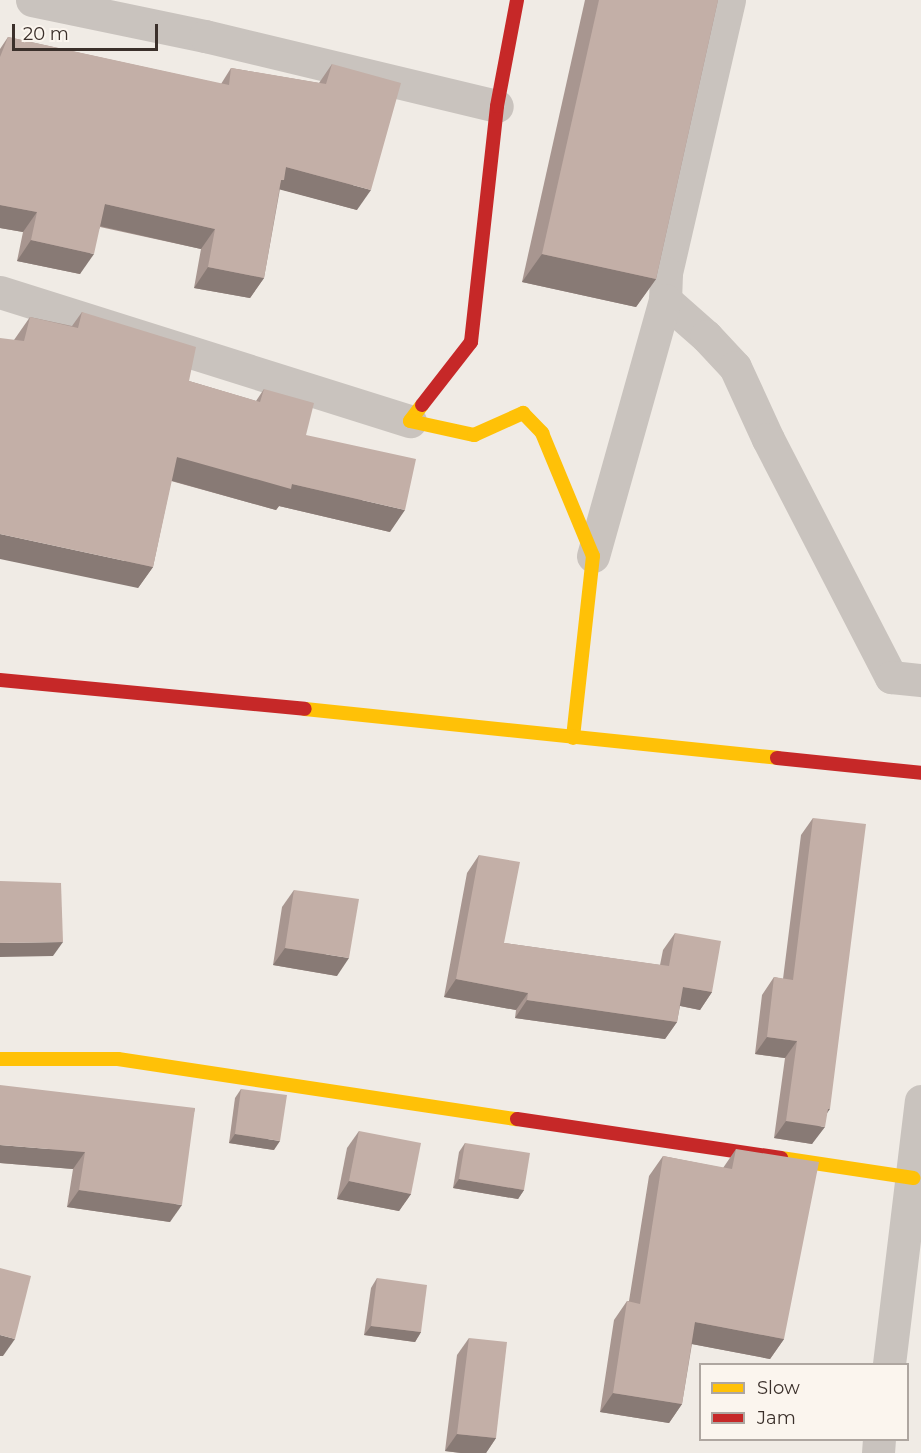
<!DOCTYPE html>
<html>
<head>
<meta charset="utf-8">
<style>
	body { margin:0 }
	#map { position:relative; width:921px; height:1453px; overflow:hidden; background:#f0ebe5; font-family:Montserrat,sans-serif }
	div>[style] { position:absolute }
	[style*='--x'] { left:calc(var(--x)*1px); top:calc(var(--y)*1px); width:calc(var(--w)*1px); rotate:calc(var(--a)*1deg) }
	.street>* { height:33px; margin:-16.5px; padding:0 16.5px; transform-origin:16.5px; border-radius:16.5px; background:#c9c3be }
	.slow>* { height:14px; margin:-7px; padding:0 7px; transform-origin:7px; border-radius:7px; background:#ffc107 }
	.jam>* { height:14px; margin:-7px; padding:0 7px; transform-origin:7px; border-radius:7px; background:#c62828 }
	.wall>* { inset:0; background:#a89690 }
	.shaded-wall>* { inset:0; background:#887a75 }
	.building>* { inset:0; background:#c3afa7 }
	span { translate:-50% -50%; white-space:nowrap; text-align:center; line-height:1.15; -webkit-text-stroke:4.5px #fbf5ee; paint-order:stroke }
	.legend { position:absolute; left:699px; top:1363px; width:210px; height:78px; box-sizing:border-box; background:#fbf5ee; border:2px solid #aea6a0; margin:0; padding:8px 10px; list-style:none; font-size:18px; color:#3b302b }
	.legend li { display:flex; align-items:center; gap:12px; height:30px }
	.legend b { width:30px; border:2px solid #aea6a0 }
	.scale { position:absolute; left:12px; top:24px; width:146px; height:27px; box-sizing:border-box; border:3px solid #3b302b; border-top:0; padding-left:8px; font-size:18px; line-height:21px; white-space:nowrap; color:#3b302b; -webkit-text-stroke:4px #fbf5ee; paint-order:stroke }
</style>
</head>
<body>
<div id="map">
	<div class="street">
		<div style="--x:32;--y:0;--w:177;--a:11.8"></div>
		<div style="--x:205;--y:36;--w:300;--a:13.5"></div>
		<div style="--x:729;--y:0;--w:280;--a:103"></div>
		<div style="--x:666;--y:273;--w:27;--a:92"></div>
		<div style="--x:665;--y:300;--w:55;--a:41.3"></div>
		<div style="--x:706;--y:336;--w:42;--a:46.9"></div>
		<div style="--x:735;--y:367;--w:79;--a:65.4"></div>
		<div style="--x:768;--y:439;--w:268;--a:62.7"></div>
		<div style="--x:891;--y:677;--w:30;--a:6"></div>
		<div style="--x:0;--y:292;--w:430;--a:17.5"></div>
		<div style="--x:593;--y:556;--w:266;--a:-74.3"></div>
		<div style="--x:889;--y:1364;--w:265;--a:-83.1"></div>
		<div style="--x:878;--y:1453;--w:13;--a:-86"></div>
	</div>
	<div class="slow">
		<div style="--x:422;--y:405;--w:20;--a:127"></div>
		<div style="--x:410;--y:421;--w:66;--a:12.3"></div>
		<div style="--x:474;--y:435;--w:54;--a:-24.2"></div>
		<div style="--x:523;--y:413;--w:28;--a:46"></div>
		<div style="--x:542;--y:433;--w:133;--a:67.5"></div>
		<div style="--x:593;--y:556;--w:183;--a:96.3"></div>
		<div style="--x:305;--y:709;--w:475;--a:5.9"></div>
		<div style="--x:0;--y:1059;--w:118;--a:0"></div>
		<div style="--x:118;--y:1059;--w:403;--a:8.6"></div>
		<div style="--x:781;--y:1158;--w:134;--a:8.6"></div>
	</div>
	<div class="jam">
		<div style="--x:422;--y:405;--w:80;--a:-52.1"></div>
		<div style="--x:471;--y:342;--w:237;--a:-83.7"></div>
		<div style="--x:497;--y:106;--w:108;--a:-79.3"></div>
		<div style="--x:0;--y:680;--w:306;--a:5.4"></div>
		<div style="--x:777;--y:758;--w:145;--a:5.9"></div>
		<div style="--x:517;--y:1119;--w:267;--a:8.4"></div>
	</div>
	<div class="wall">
		<div style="clip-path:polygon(585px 0,718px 0,656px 279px,636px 307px,522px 282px)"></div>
		<div style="clip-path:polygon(8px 37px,221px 84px,231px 68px,319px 83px,332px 64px,357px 210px,280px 189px,264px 278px,250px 298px,194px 288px,201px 249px,100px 227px,80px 274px,17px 261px,23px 232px,0 228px,0 49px)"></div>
		<div style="clip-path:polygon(82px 312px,189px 381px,256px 401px,264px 389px,390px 532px,279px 506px,276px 510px,171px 481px,153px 567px,138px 588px,14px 340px,30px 317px,72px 326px)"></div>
		<div style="clip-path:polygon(813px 818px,827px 1114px,812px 1144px,774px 1138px,785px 1058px,755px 1054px,762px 995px,774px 977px,783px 979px,801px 835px)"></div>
		<div style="clip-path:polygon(479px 855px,504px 943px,660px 965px,663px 950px,675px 933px,712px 992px,700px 1010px,680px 1006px,677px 1022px,665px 1039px,515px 1018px,516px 1010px,444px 997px,467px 873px)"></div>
		<div style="clip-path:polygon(294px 890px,337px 976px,273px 965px,282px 907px)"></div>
		<div style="clip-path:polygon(241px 1089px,274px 1150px,229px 1143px,235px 1098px)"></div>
		<div style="clip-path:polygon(195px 1108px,170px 1222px,67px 1207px,73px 1169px,0 1163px)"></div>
		<div style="clip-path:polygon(359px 1131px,411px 1194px,399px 1211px,337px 1199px,347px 1148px)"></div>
		<div style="clip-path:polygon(465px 1143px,524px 1190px,518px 1199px,453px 1188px,459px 1152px)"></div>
		<div style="clip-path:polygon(736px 1149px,784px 1339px,770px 1359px,692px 1344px,682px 1404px,669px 1423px,600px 1412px,614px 1320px,627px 1301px,629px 1301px,649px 1176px,663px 1156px,723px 1168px)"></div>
		<div style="clip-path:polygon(377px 1278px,421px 1332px,415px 1342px,364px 1335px,371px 1288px)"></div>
		<div style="clip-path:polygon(469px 1338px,496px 1438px,486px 1453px,461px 1453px,445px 1451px,457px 1355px)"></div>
	</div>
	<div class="shaded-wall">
		<div style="clip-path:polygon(286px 167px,371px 190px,357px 210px,278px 189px)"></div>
		<div style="clip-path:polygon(105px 204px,215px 229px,201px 249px,91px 224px)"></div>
		<div style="clip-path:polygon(0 205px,37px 212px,23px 232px,0 228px)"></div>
		<div style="clip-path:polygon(31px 240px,94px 254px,80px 274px,17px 261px)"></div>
		<div style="clip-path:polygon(542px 254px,656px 279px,636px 307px,522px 282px)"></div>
		<div style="clip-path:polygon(208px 267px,264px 278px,250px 298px,194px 288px)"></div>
		<div style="clip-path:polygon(177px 457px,292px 484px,405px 510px,390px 532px,279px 506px,276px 510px,162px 478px)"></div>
		<div style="clip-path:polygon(0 534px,153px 567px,138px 588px,0 559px)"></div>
		<div style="clip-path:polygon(63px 942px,53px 956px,0 957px,0 943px)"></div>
		<div style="clip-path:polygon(285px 948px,349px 958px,337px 976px,273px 965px)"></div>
		<div style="clip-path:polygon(456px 979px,528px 993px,516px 1010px,444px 997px)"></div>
		<div style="clip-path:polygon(683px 987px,712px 992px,700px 1010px,671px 1004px)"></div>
		<div style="clip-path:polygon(527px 1000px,677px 1022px,665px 1039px,515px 1018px)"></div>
		<div style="clip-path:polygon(767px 1037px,797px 1041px,785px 1058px,755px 1054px)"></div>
		<div style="clip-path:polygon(828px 1109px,830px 1109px,818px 1126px,825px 1127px,812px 1144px,774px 1138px,786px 1121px)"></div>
		<div style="clip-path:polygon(235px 1134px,280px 1141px,274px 1150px,229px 1143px)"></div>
		<div style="clip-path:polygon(0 1145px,85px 1152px,73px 1169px,0 1163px)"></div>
		<div style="clip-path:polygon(459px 1179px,524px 1190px,518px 1199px,453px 1188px)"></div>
		<div style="clip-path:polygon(349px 1181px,411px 1194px,399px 1211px,337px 1199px)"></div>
		<div style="clip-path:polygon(79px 1190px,182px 1205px,170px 1222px,67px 1207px)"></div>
		<div style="clip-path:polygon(695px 1322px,784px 1339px,770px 1359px,681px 1342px)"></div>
		<div style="clip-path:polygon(371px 1326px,421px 1332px,415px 1342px,364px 1335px)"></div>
		<div style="clip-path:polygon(0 1335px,15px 1339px,3px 1356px,0 1356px)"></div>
		<div style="clip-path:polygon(613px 1393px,682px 1404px,669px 1423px,600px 1412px)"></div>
		<div style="clip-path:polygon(457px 1434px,496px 1438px,486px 1453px,461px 1453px,445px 1451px)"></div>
	</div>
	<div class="building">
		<div style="clip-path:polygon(599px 0,718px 0,656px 279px,542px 254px)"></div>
		<div style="clip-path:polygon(8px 37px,229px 85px,231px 68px,326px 84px,332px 64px,401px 83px,371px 190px,286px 167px,284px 180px,281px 180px,264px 278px,208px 267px,215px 229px,105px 204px,94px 254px,31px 240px,37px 212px,0 205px,0 57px)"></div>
		<div style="clip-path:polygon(82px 312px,196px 347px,189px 381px,260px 402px,264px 389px,314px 403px,306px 435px,416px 459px,405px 510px,292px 484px,291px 489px,177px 457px,153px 567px,0 534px,0 338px,24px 341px,30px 317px,78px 328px)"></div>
		<div style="clip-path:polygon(813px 818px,866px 824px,830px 1109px,828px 1109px,825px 1127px,786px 1121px,797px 1041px,767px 1037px,774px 977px,793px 980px)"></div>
		<div style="clip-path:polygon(479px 855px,520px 862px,504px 943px,669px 966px,675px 933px,721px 941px,712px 992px,683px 987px,677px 1022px,527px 1000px,528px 993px,456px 979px)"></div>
		<div style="clip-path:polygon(0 881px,61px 883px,63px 942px,0 943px)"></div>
		<div style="clip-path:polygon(294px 890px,359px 899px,349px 958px,285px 948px)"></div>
		<div style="clip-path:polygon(0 1085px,195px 1108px,182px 1205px,79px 1190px,85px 1152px,0 1145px)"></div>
		<div style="clip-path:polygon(241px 1089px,287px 1095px,280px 1141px,235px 1134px)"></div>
		<div style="clip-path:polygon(359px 1131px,421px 1143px,411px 1194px,349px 1181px)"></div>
		<div style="clip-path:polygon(465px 1143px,530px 1153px,524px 1190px,459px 1179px)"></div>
		<div style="clip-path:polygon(736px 1149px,819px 1162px,784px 1339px,695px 1322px,682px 1404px,613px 1393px,627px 1301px,640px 1304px,663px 1156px,732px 1169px)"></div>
		<div style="clip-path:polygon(0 1268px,31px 1276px,15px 1339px,0 1335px)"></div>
		<div style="clip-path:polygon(377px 1278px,427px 1285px,421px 1332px,371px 1326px)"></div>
		<div style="clip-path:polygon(469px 1338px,507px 1342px,496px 1438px,457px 1434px)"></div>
	</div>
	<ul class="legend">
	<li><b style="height:8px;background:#ffc107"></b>Slow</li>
	<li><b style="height:8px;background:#c62828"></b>Jam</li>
	</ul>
	<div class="scale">20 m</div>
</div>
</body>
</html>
